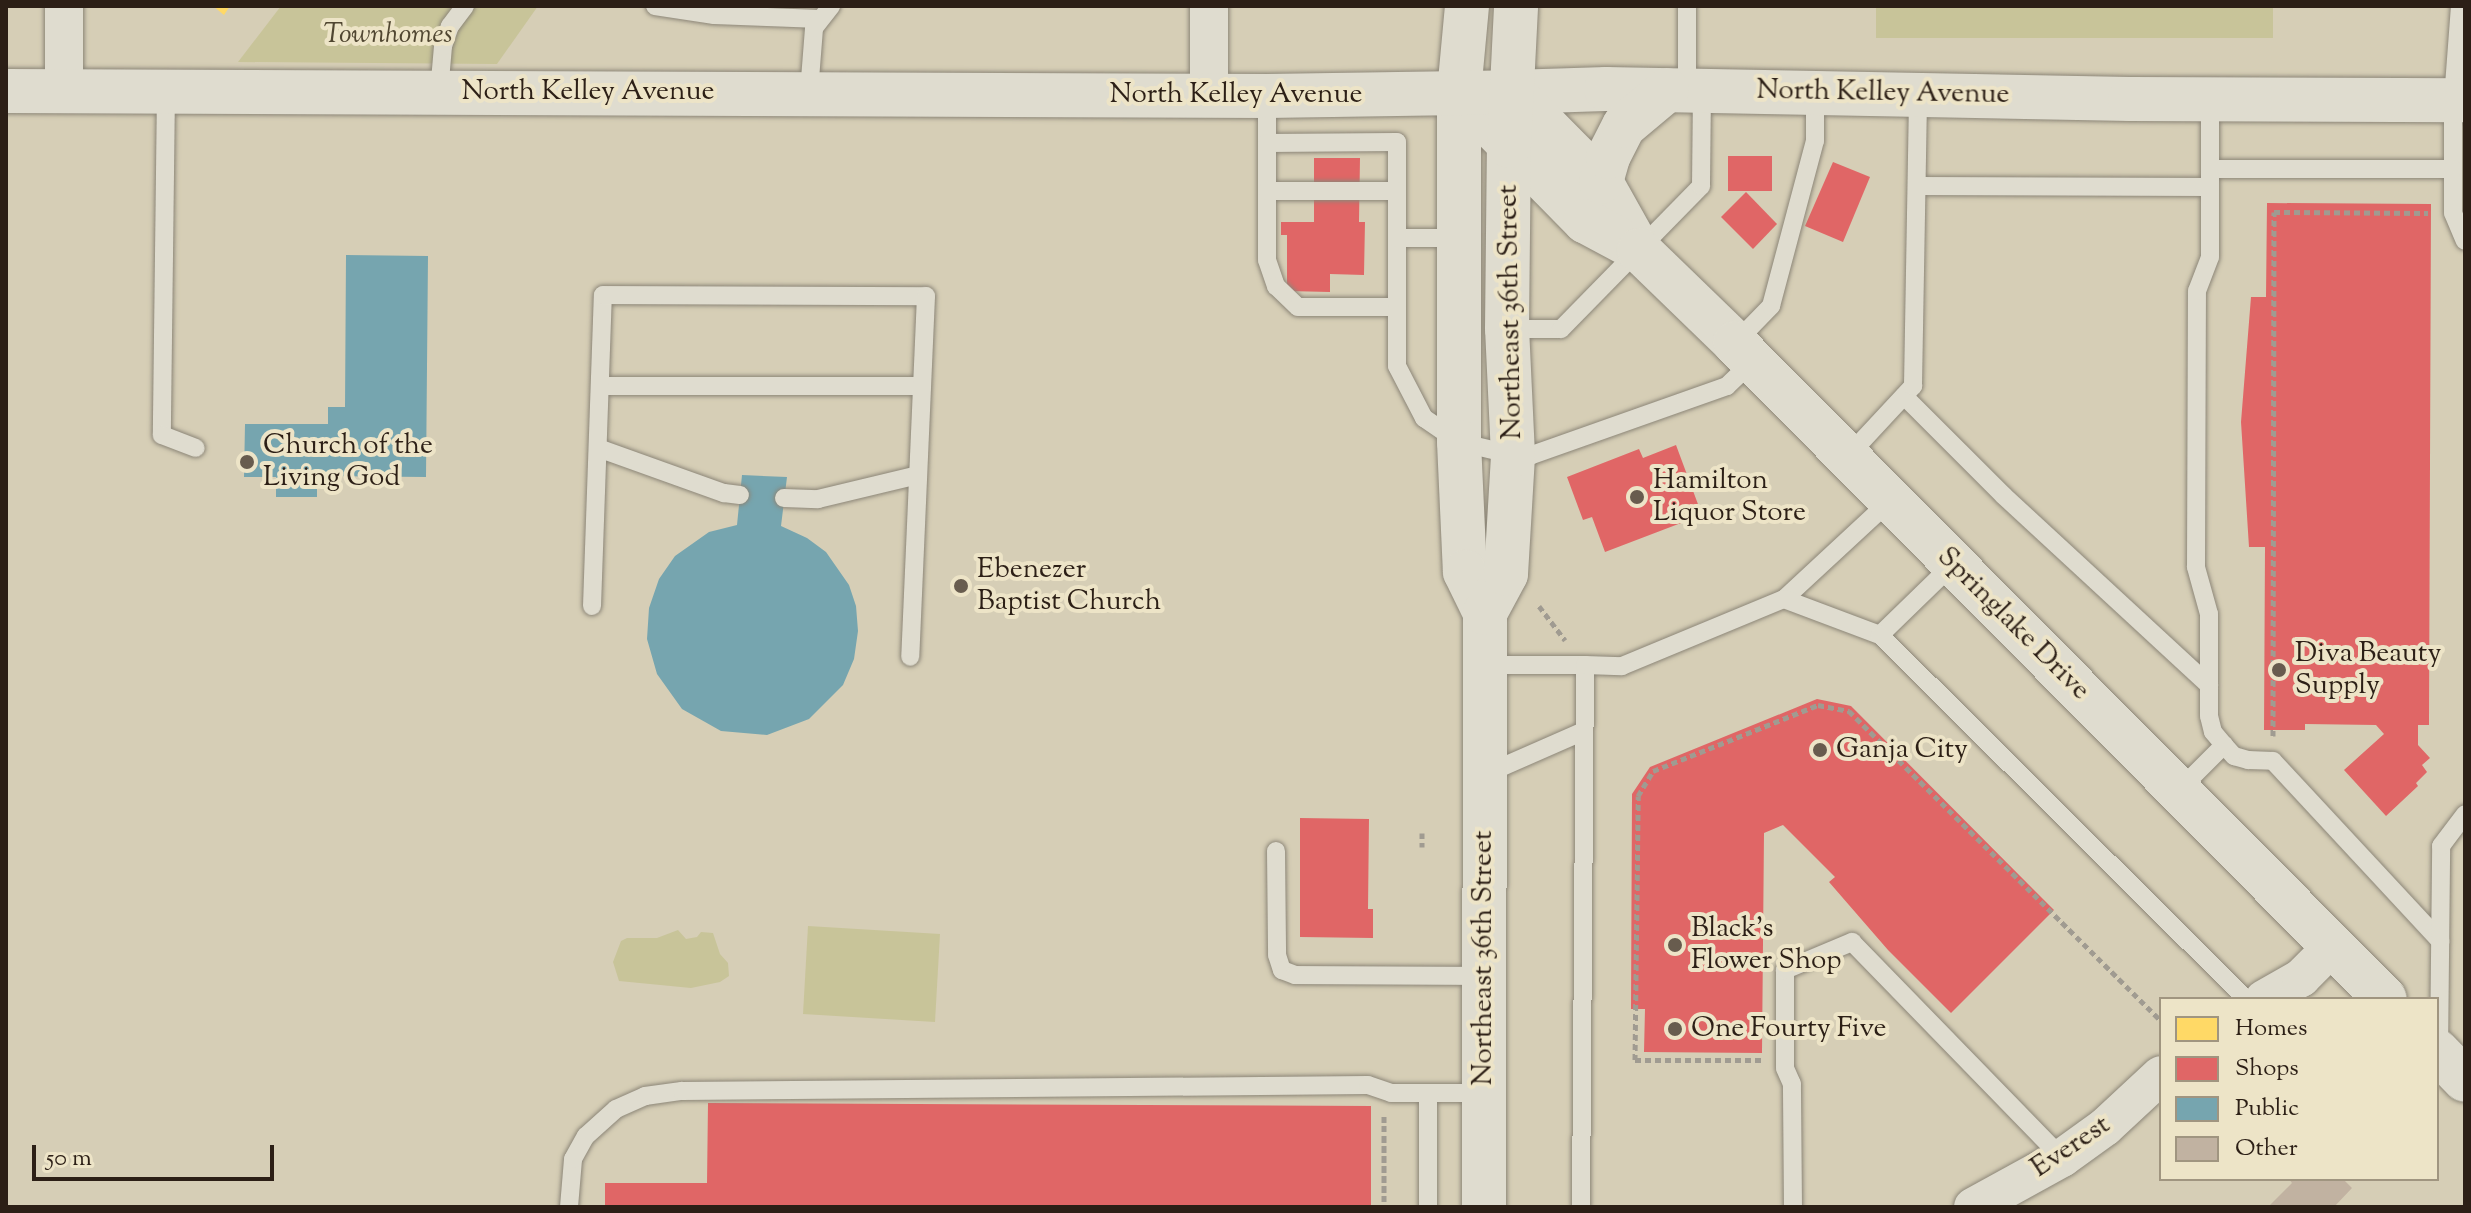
<!DOCTYPE html>
<html>
<head>
<meta charset="utf-8">
<style>
	body { margin:0 }
	#map { position:relative; width:2471px; height:1213px; overflow:hidden; background:#d6ceb6; font-family:"Sorts Mill Goudy",serif }
	div>[style] { position:absolute }
	[style*='--x'] { left:calc(var(--x)*1px); top:calc(var(--y)*1px); width:calc(var(--w)*1px); rotate:calc(var(--a)*1deg) }
	.green>* { inset:0; background:#c8c499 }
	.homes>* { inset:0; background:#ffd966 }
	.shops>* { inset:0; background:#e06666 }
	.public>* { inset:0; background:#76a5af }
	.building>* { inset:0; background:#c1b2a1 }
	.path>* { height:5px; margin-top:-2.5px; transform-origin:0; background:repeating-linear-gradient(90deg,#a09b91 0 6px,transparent 0 10px) }
	.roads { filter:drop-shadow(0 0 2px #8c8678) drop-shadow(0 0 2px #8c8678) }
	.service>* { height:18px; margin:-9px; padding:0 9px; transform-origin:9px; border-radius:9px; background:#dfdccf }
	.minor>* { height:38px; margin:-19px; padding:0 19px; transform-origin:19px; border-radius:19px; background:#dfdccf }
	.tertiary>* { height:44px; margin:-22px; padding:0 22px; transform-origin:22px; border-radius:22px; background:#dfdccf }
	.secondary>* { height:44px; margin:-22px; padding:0 22px; transform-origin:22px; border-radius:22px; background:#dfdccf }
	.dots>* { width:22px; height:22px; translate:-50% -50%; box-sizing:border-box; border:4px solid #ede4c7; border-radius:50% }
	span { translate:-50% -50%; white-space:nowrap; text-align:center; line-height:1.15; -webkit-text-stroke:8px #ede4c7; paint-order:stroke }
	.park-label { font-size:28px; color:#504631; font-style:italic }
	.street-label { font-size:28px; color:#2c1f16 }
	.poi-label { font-size:28px; color:#2c1f16 }
	.left { translate:0 -50%; text-align:left }
	.frame { position:absolute; inset:0; border:8px solid #2c1f16; pointer-events:none }
	.legend { position:absolute; left:2159px; top:997px; width:280px; height:184px; box-sizing:border-box; background:#ede4c7; border:2px solid #a09580; margin:0; padding:10px 14px; list-style:none; font-size:24px; color:#2c1f16 }
	.legend li { display:flex; align-items:center; gap:16px; height:40px }
	.legend b { width:40px; border:2px solid #a09580 }
	.scale { position:absolute; left:32px; top:1145px; width:242px; height:36px; box-sizing:border-box; border:4px solid #2c1f16; border-top:0; padding-left:10px; font-size:24px; line-height:28px; white-space:nowrap; color:#2c1f16; -webkit-text-stroke:6px #ede4c7; paint-order:stroke }
</style>
</head>
<body>
<div id="map">
	<div class="green">
		<div style="clip-path:polygon(281px 6px,538px 6px,497px 64px,238px 62px)"></div>
		<div style="clip-path:polygon(1876px 6px,2273px 6px,2273px 38px,1876px 38px)"></div>
		<div style="clip-path:polygon(808px 926px,940px 934px,935px 1022px,803px 1014px)"></div>
		<div style="clip-path:polygon(678px 930px,686px 939px,697px 937px,701px 932px,713px 933px,720px 954px,728px 963px,729px 976px,720px 982px,691px 988px,619px 981px,613px 962px,621px 941px,627px 938px,657px 938px)"></div>
	</div>
	<div class="homes">
		<div style="clip-path:polygon(213px 6px,230px 6px,224px 15px)"></div>
	</div>
	<div class="shops">
		<div style="clip-path:polygon(1728px 156px,1772px 156px,1772px 191px,1728px 191px)"></div>
		<div style="clip-path:polygon(1314px 158px,1360px 158px,1359px 222px,1365px 222px,1364px 275px,1330px 274px,1330px 292px,1287px 291px,1287px 235px,1281px 235px,1281px 222px,1314px 222px)"></div>
		<div style="clip-path:polygon(1833px 162px,1870px 177px,1843px 242px,1805px 226px)"></div>
		<div style="clip-path:polygon(1746px 192px,1777px 224px,1753px 249px,1721px 217px)"></div>
		<div style="clip-path:polygon(2267px 203px,2431px 204px,2429px 725px,2418px 725px,2418px 745px,2430px 758px,2422px 765px,2427px 772px,2416px 783px,2418px 786px,2386px 816px,2344px 770px,2384px 734px,2376px 725px,2305px 724px,2305px 730px,2264px 730px,2265px 547px,2249px 547px,2241px 422px,2251px 297px,2266px 297px)"></div>
		<div style="clip-path:polygon(1676px 445px,1702px 515px,1605px 552px,1592px 517px,1583px 520px,1567px 477px,1639px 449px,1643px 458px)"></div>
		<div style="clip-path:polygon(1817px 699px,1851px 706px,2054px 910px,1951px 1013px,1888px 950px,1829px 882px,1835px 877px,1783px 825px,1764px 833px,1762px 1053px,1644px 1052px,1645px 1009px,1631px 1009px,1632px 794px,1650px 767px)"></div>
		<div style="clip-path:polygon(1300px 818px,1369px 819px,1368px 909px,1373px 909px,1373px 938px,1300px 937px)"></div>
		<div style="clip-path:polygon(708px 1103px,1371px 1106px,1371px 1207px,605px 1207px,605px 1183px,707px 1183px)"></div>
	</div>
	<div class="public">
		<div style="clip-path:polygon(346px 255px,428px 256px,426px 477px,317px 476px,317px 497px,276px 497px,276px 477px,244px 477px,245px 424px,328px 424px,328px 407px,345px 407px)"></div>
		<div style="clip-path:polygon(742px 475px,787px 477px,781px 526px,807px 538px,826px 552px,849px 585px,856px 606px,858px 631px,854px 659px,843px 685px,809px 719px,767px 735px,721px 731px,682px 709px,657px 674px,647px 639px,649px 608px,659px 579px,675px 556px,709px 532px,737px 525px)"></div>
	</div>
	<div class="building">
		<div style="clip-path:polygon(2289px 1179px,2343px 1179px,2352px 1188px,2334px 1207px,2268px 1207px,2292px 1183px)"></div>
	</div>
	<div class="path">
		<div style="--x:1539;--y:606;--w:43;--a:52.6"></div>
		<div style="--x:2273;--y:736;--w:524;--a:-89.89"></div>
		<div style="--x:2274;--y:212;--w:154;--a:0.4"></div>
		<div style="--x:1422;--y:833;--w:14;--a:90"></div>
		<div style="--x:1761;--y:1060;--w:126;--a:180"></div>
		<div style="--x:1635;--y:1060;--w:264;--a:-89.3"></div>
		<div style="--x:1638;--y:796;--w:29;--a:-59"></div>
		<div style="--x:1653;--y:771;--w:178;--a:-21.8"></div>
		<div style="--x:1818;--y:705;--w:32;--a:11"></div>
		<div style="--x:1849;--y:711;--w:440;--a:44.8"></div>
		<div style="--x:1384;--y:1116;--w:91;--a:90"></div>
	</div>
	<div class="roads">
		<div class="service">
			<div style="--x:655;--y:6;--w:60;--a:8.7"></div>
			<div style="--x:714;--y:15;--w:106;--a:2.2"></div>
			<div style="--x:1687;--y:6;--w:84;--a:90"></div>
			<div style="--x:2460;--y:6;--w:94;--a:94.3"></div>
			<div style="--x:2453;--y:100;--w:113;--a:90"></div>
			<div style="--x:2453;--y:213;--w:30;--a:67"></div>
			<div style="--x:166;--y:91;--w:344;--a:90.7"></div>
			<div style="--x:162;--y:435;--w:36;--a:21"></div>
			<div style="--x:439;--y:92;--w:46;--a:-85"></div>
			<div style="--x:443;--y:46;--w:21;--a:-71"></div>
			<div style="--x:450;--y:26;--w:25;--a:-53"></div>
			<div style="--x:809;--y:92;--w:64;--a:-85.5"></div>
			<div style="--x:814;--y:28;--w:28;--a:-52"></div>
			<div style="--x:1267;--y:96;--w:164;--a:90"></div>
			<div style="--x:1267;--y:260;--w:28;--a:71"></div>
			<div style="--x:1276;--y:286;--w:30;--a:44"></div>
			<div style="--x:1298;--y:307;--w:99;--a:0"></div>
			<div style="--x:1397;--y:307;--w:165;--a:-90"></div>
			<div style="--x:1397;--y:142;--w:130;--a:179.6"></div>
			<div style="--x:2210;--y:169;--w:243;--a:0"></div>
			<div style="--x:1917;--y:186;--w:293;--a:0.2"></div>
			<div style="--x:1267;--y:191;--w:130;--a:0"></div>
			<div style="--x:1397;--y:238;--w:59;--a:0"></div>
			<div style="--x:1397;--y:307;--w:59;--a:90"></div>
			<div style="--x:1397;--y:366;--w:59;--a:62.6"></div>
			<div style="--x:1424;--y:418;--w:42;--a:34.4"></div>
			<div style="--x:1459;--y:442;--w:56;--a:13.5"></div>
			<div style="--x:1513;--y:455;--w:19;--a:0"></div>
			<div style="--x:1532;--y:455;--w:207;--a:-19.5"></div>
			<div style="--x:1727;--y:386;--w:36;--a:-44"></div>
			<div style="--x:1507;--y:329;--w:54;--a:0"></div>
			<div style="--x:1561;--y:329;--w:200;--a:-45.6"></div>
			<div style="--x:1701;--y:186;--w:94;--a:-89.4"></div>
			<div style="--x:1735;--y:343;--w:52;--a:-45.8"></div>
			<div style="--x:1771;--y:306;--w:171;--a:-75.1"></div>
			<div style="--x:1815;--y:141;--w:50;--a:-90"></div>
			<div style="--x:600;--y:386;--w:322;--a:0"></div>
			<div style="--x:1904;--y:396;--w:141;--a:45"></div>
			<div style="--x:2004;--y:496;--w:279;--a:42.7"></div>
			<div style="--x:598;--y:448;--w:134;--a:19.7"></div>
			<div style="--x:724;--y:493;--w:16;--a:7"></div>
			<div style="--x:1848;--y:456;--w:96;--a:-47.1"></div>
			<div style="--x:1913;--y:386;--w:293;--a:-89"></div>
			<div style="--x:784;--y:498;--w:34;--a:2"></div>
			<div style="--x:818;--y:499;--w:103;--a:-13.5"></div>
			<div style="--x:1784;--y:599;--w:144;--a:-42.8"></div>
			<div style="--x:592;--y:606;--w:311;--a:-88"></div>
			<div style="--x:603;--y:295;--w:323;--a:0.2"></div>
			<div style="--x:926;--y:296;--w:361;--a:92.5"></div>
			<div style="--x:1880;--y:635;--w:103;--a:-44.2"></div>
			<div style="--x:1485;--y:665;--w:100;--a:0"></div>
			<div style="--x:2224;--y:745;--w:15;--a:48"></div>
			<div style="--x:2234;--y:756;--w:15;--a:16"></div>
			<div style="--x:2248;--y:760;--w:25;--a:2"></div>
			<div style="--x:2273;--y:761;--w:246;--a:47.1"></div>
			<div style="--x:1486;--y:774;--w:107;--a:-23.7"></div>
			<div style="--x:2179;--y:790;--w:64;--a:-45"></div>
			<div style="--x:2224;--y:745;--w:17;--a:-130"></div>
			<div style="--x:2213;--y:732;--w:16;--a:-104"></div>
			<div style="--x:2209;--y:716;--w:102;--a:-90"></div>
			<div style="--x:2209;--y:614;--w:49;--a:-105.5"></div>
			<div style="--x:2196;--y:567;--w:276;--a:-89.8"></div>
			<div style="--x:2197;--y:291;--w:36;--a:-69"></div>
			<div style="--x:2210;--y:257;--w:158;--a:-90"></div>
			<div style="--x:1276;--y:851;--w:104;--a:89.4"></div>
			<div style="--x:1277;--y:955;--w:16;--a:72"></div>
			<div style="--x:1282;--y:970;--w:14;--a:21"></div>
			<div style="--x:1295;--y:975;--w:189;--a:0.3"></div>
			<div style="--x:2439;--y:1053;--w:207;--a:-89.4"></div>
			<div style="--x:2441;--y:846;--w:40;--a:-53"></div>
			<div style="--x:1428;--y:1093;--w:114;--a:90"></div>
			<div style="--x:569;--y:1207;--w:48;--a:-85.2"></div>
			<div style="--x:573;--y:1159;--w:26;--a:-61"></div>
			<div style="--x:586;--y:1136;--w:40;--a:-42"></div>
			<div style="--x:616;--y:1109;--w:32;--a:-24"></div>
			<div style="--x:645;--y:1096;--w:37;--a:-8"></div>
			<div style="--x:682;--y:1091;--w:686;--a:-0.5"></div>
			<div style="--x:1368;--y:1085;--w:24;--a:19"></div>
			<div style="--x:1391;--y:1093;--w:94;--a:0"></div>
			<div style="--x:1581;--y:1207;--w:542;--a:-89.58"></div>
			<div style="--x:1585;--y:665;--w:37;--a:2"></div>
			<div style="--x:1622;--y:666;--w:175;--a:-22.5"></div>
			<div style="--x:1784;--y:599;--w:103;--a:20.6"></div>
			<div style="--x:1880;--y:635;--w:516;--a:44.84"></div>
			<div style="--x:1793;--y:1207;--w:123;--a:-90.5"></div>
			<div style="--x:1792;--y:1084;--w:17;--a:-114"></div>
			<div style="--x:1785;--y:1068;--w:98;--a:-90"></div>
			<div style="--x:1785;--y:970;--w:73;--a:-22.7"></div>
			<div style="--x:1852;--y:942;--w:301;--a:45.8"></div>
		</div>
		<div class="minor">
			<div style="--x:64;--y:6;--w:85;--a:90"></div>
			<div style="--x:1209;--y:95;--w:89;--a:-90"></div>
			<div style="--x:2264;--y:999;--w:43;--a:-29.6"></div>
			<div style="--x:2301;--y:978;--w:45;--a:-45"></div>
			<div style="--x:1973;--y:1207;--w:102;--a:-28.8"></div>
			<div style="--x:2062;--y:1158;--w:53;--a:-35.8"></div>
			<div style="--x:2105;--y:1127;--w:76;--a:-42.9"></div>
		</div>
		<div class="tertiary">
			<div style="--x:1512;--y:92;--w:94;--a:-1.8"></div>
			<div style="--x:1606;--y:89;--w:524;--a:1.09"></div>
			<div style="--x:2130;--y:99;--w:335;--a:0.2"></div>
			<div style="--x:1512;--y:92;--w:127;--a:45.3"></div>
			<div style="--x:1601;--y:182;--w:78;--a:60.8"></div>
			<div style="--x:1459;--y:93;--w:180;--a:45.5"></div>
			<div style="--x:1585;--y:221;--w:61;--a:28.2"></div>
			<div style="--x:1639;--y:250;--w:134;--a:44.1"></div>
			<div style="--x:1735;--y:343;--w:923;--a:45.26"></div>
			<div style="--x:1601;--y:182;--w:26;--a:-74"></div>
			<div style="--x:1608;--y:157;--w:35;--a:-63"></div>
			<div style="--x:1624;--y:126;--w:56;--a:-39.9"></div>
			<div style="--x:2437;--y:1051;--w:40;--a:46"></div>
		</div>
		<div class="secondary">
			<div style="--x:1467;--y:6;--w:87;--a:95.3"></div>
			<div style="--x:1459;--y:93;--w:349;--a:90"></div>
			<div style="--x:1459;--y:442;--w:130;--a:87.4"></div>
			<div style="--x:1465;--y:572;--w:46;--a:64"></div>
			<div style="--x:1485;--y:613;--w:594;--a:90.1"></div>
			<div style="--x:6;--y:91;--w:1261;--a:0.23"></div>
			<div style="--x:1267;--y:96;--w:245;--a:-0.9"></div>
			<div style="--x:1485;--y:613;--w:44;--a:-61.7"></div>
			<div style="--x:1506;--y:574;--w:119;--a:-86.6"></div>
			<div style="--x:1513;--y:455;--w:126;--a:-92.7"></div>
			<div style="--x:1507;--y:329;--w:183;--a:-89.4"></div>
			<div style="--x:1509;--y:146;--w:140;--a:-87.1"></div>
		</div>
	</div>
	<div class="dots">
		<div style="left:247px;top:462px;background:#685c4e"></div>
		<div style="left:1637px;top:497px;background:#685c4e"></div>
		<div style="left:961px;top:586px;background:#685c4e"></div>
		<div style="left:2279px;top:670px;background:#685c4e"></div>
		<div style="left:1820px;top:750px;background:#685c4e"></div>
		<div style="left:1675px;top:945px;background:#685c4e"></div>
		<div style="left:1675px;top:1029px;background:#685c4e"></div>
	</div>
	<div class="park-label">
		<span style="left:388px;top:35px">Townhomes</span>
	</div>
	<div class="street-label">
		<span style="left:588px;top:92px">North Kelley Avenue</span>
		<span style="left:1883px;top:93px;rotate:1deg">North Kelley Avenue</span>
		<span style="left:1236px;top:95px">North Kelley Avenue</span>
		<span style="left:1511px;top:312px;rotate:-91deg">Northeast 36th Street</span>
		<span style="left:2013px;top:624px;rotate:45deg">Springlake Drive</span>
		<span style="left:1484px;top:958px;rotate:-90deg">Northeast 36th Street</span>
		<span style="left:2071px;top:1147px;rotate:-34deg">Everest</span>
	</div>
	<div class="poi-label">
		<span class="left" style="left:263px;top:462px">Church of the<br>Living God</span>
		<span class="left" style="left:1653px;top:497px">Hamilton<br>Liquor Store</span>
		<span class="left" style="left:977px;top:586px">Ebenezer<br>Baptist Church</span>
		<span class="left" style="left:2295px;top:670px">Diva Beauty<br>Supply</span>
		<span class="left" style="left:1836px;top:750px">Ganja City</span>
		<span class="left" style="left:1691px;top:945px">Black's<br>Flower Shop</span>
		<span class="left" style="left:1691px;top:1029px">One Fourty Five</span>
	</div>
	<div class="frame"></div>
	<ul class="legend">
	<li><b style="height:22px;background:#ffd966"></b>Homes</li>
	<li><b style="height:22px;background:#e06666"></b>Shops</li>
	<li><b style="height:22px;background:#76a5af"></b>Public</li>
	<li><b style="height:22px;background:#c1b2a1"></b>Other</li>
	</ul>
	<div class="scale">50 m</div>
</div>
</body>
</html>
